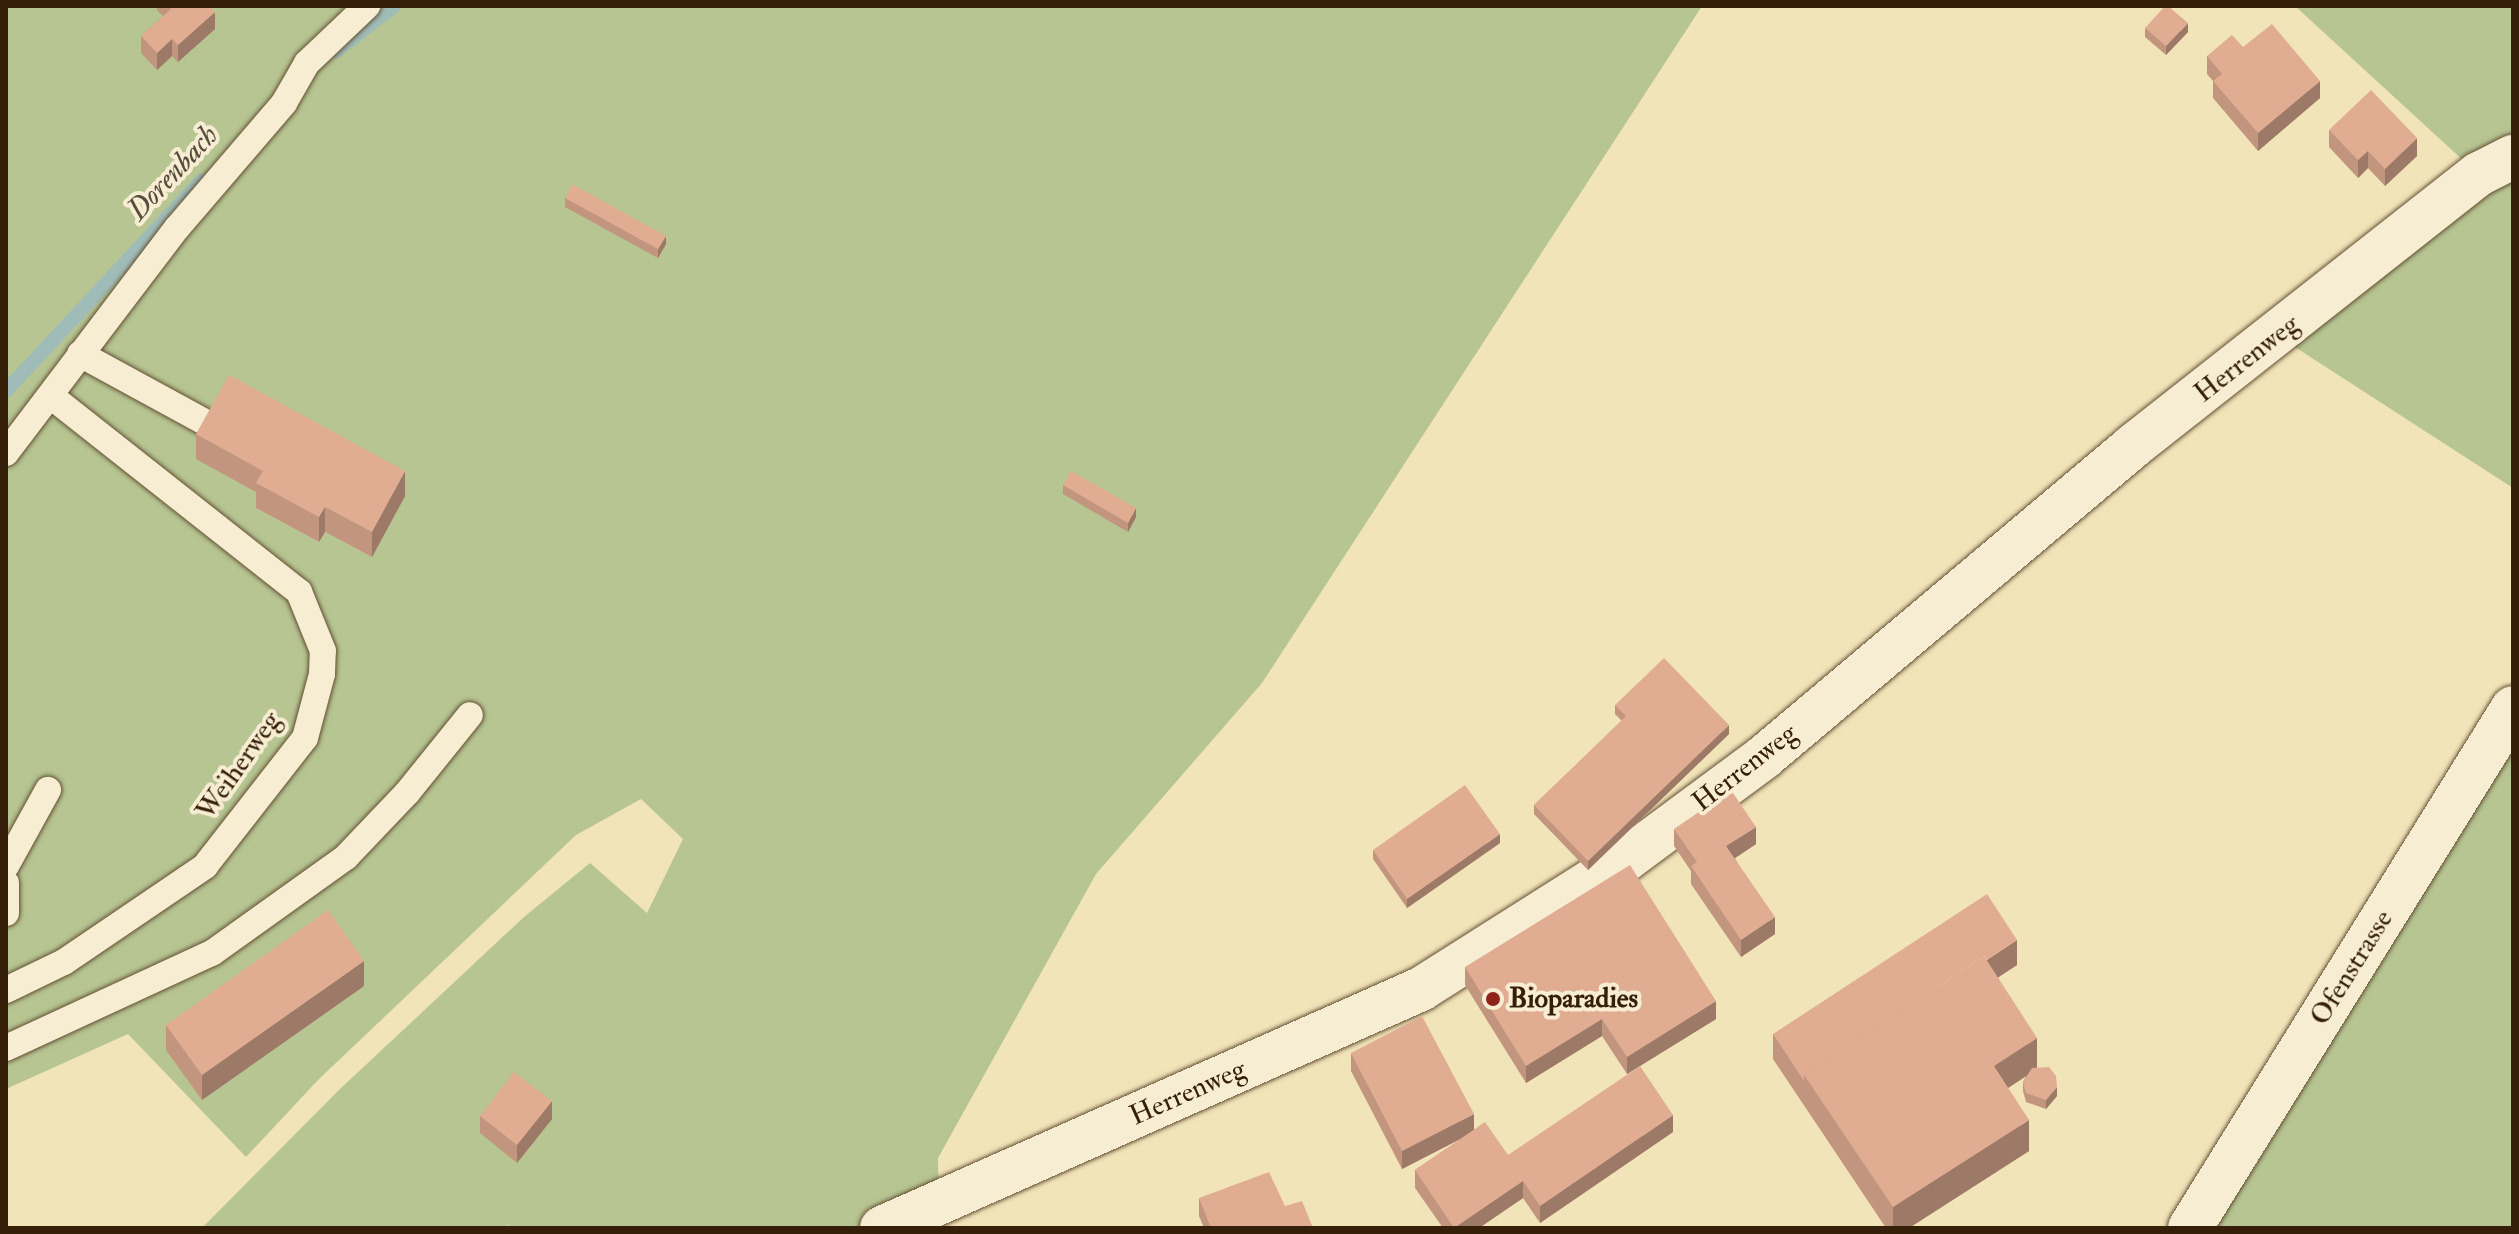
<!DOCTYPE html>
<html>
<head>
<meta charset="utf-8">
<style>
	body { margin:0 }
	#map { position:relative; width:2519px; height:1234px; overflow:hidden; background:#f2e4b9; font-family:"IM FELL Double Pica",serif }
	div>[style] { position:absolute }
	[style*='--x'] { left:calc(var(--x)*1px); top:calc(var(--y)*1px); width:calc(var(--w)*1px); rotate:calc(var(--a)*1deg) }
	.green>* { inset:0; background:#b6c592 }
	.stream>* { height:14px; margin:-7px; padding:0 7px; transform-origin:7px; border-radius:7px; background:#9fbcb8 }
	.roads { filter:drop-shadow(0 0 2px #645034) drop-shadow(0 0 2px #645034) }
	.service>* { height:26px; margin:-13px; padding:0 13px; transform-origin:13px; border-radius:13px; background:#f7edd2 }
	.minor>* { height:44px; margin:-22px; padding:0 22px; transform-origin:22px; border-radius:22px; background:#f7edd2 }
	.wall>* { inset:0; background:#c1957e }
	.shaded-wall>* { inset:0; background:#9d7967 }
	.building>* { inset:0; background:#e0ad93 }
	.dots>* { width:22px; height:22px; translate:-50% -50%; box-sizing:border-box; border:4px solid #f7edd2; border-radius:50% }
	span { translate:-50% -50%; white-space:nowrap; text-align:center; line-height:1.15; -webkit-text-stroke:8px #f7edd2; paint-order:stroke }
	.street-label { font-size:28px; color:#351f08 }
	.poi-label { font-size:28px; color:#351f08; font-weight:700 }
	.left { translate:0 -50%; text-align:left }
	.water-label { font-size:30px; color:#554e3d; font-style:italic }
	.frame { position:absolute; inset:0; border:8px solid #351f08; pointer-events:none }
</style>
</head>
<body>
<div id="map">
	<div class="green">
		<div style="clip-path:polygon(evenodd,6px 6px,1702px 6px,1262px 683px,1096px 874px,938px 1158px,939px 1204px,882px 1228px,513px 1228px,507px 1224px,510px 1228px,202px 1228px,340px 1089px,524px 917px,590px 863px,647px 913px,683px 839px,641px 799px,576px 835px,318px 1080px,246px 1157px,128px 1034px,6px 1089px,6px 6px,263px 496px,372px 557px,325px 532px,319px 542px,256px 508px,263px 496px)"></div>
		<div style="clip-path:polygon(2295px 6px,2513px 6px,2513px 488px,2278px 336px,2478px 174px)"></div>
		<div style="clip-path:polygon(2513px 708px,2513px 1228px,2190px 1228px)"></div>
	</div>
	<div class="stream">
		<div style="--x:335;--y:52;--w:75;--a:-37.9"></div>
		<div style="--x:6;--y:391;--w:288;--a:-47.1"></div>
	</div>
	<div class="roads">
		<div class="service">
			<div style="--x:80;--y:354;--w:153;--a:28.6"></div>
			<div style="--x:6;--y:453;--w:283;--a:-52.8"></div>
			<div style="--x:177;--y:228;--w:165;--a:-49.4"></div>
			<div style="--x:284;--y:103;--w:46;--a:-60.1"></div>
			<div style="--x:307;--y:63;--w:83;--a:-43.5"></div>
			<div style="--x:6;--y:866;--w:87;--a:-61.1"></div>
			<div style="--x:6;--y:883;--w:30;--a:90"></div>
			<div style="--x:6;--y:990;--w:64;--a:-25.8"></div>
			<div style="--x:64;--y:962;--w:171;--a:-34.2"></div>
			<div style="--x:205;--y:866;--w:162;--a:-52"></div>
			<div style="--x:305;--y:738;--w:66;--a:-75.1"></div>
			<div style="--x:322;--y:674;--w:23;--a:-88"></div>
			<div style="--x:323;--y:651;--w:64;--a:-112.1"></div>
			<div style="--x:299;--y:592;--w:315;--a:-141.7"></div>
			<div style="--x:6;--y:1048;--w:227;--a:-24.8"></div>
			<div style="--x:212;--y:953;--w:165;--a:-35.6"></div>
			<div style="--x:346;--y:857;--w:88;--a:-46.4"></div>
			<div style="--x:407;--y:793;--w:100;--a:-51.1"></div>
		</div>
		<div class="minor">
			<div style="--x:882;--y:1228;--w:590;--a:-23.91"></div>
			<div style="--x:1421;--y:989;--w:241;--a:-32.3"></div>
			<div style="--x:1625;--y:860;--w:173;--a:-36.5"></div>
			<div style="--x:1764;--y:757;--w:483;--a:-40.1"></div>
			<div style="--x:2133;--y:446;--w:440;--a:-38.2"></div>
			<div style="--x:2479;--y:174;--w:38;--a:-27"></div>
			<div style="--x:2190;--y:1228;--w:612;--a:-58.15"></div>
		</div>
	</div>
	<div class="wall">
		<div style="clip-path:polygon(157px 6px,210px 6px,215px 29px,178px 62px,172px 56px,157px 70px,141px 53px,141px 36px,163px 16px,157px 10px)"></div>
		<div style="clip-path:polygon(2145px 28px,2188px 32px,2166px 55px,2145px 37px)"></div>
		<div style="clip-path:polygon(2243px 47px,2320px 98px,2258px 151px,2213px 98px,2213px 81px,2207px 74px,2207px 56px)"></div>
		<div style="clip-path:polygon(2329px 130px,2417px 156px,2385px 186px,2368px 168px,2358px 178px,2329px 147px)"></div>
		<div style="clip-path:polygon(565px 198px,666px 244px,658px 258px,565px 207px)"></div>
		<div style="clip-path:polygon(196px 434px,405px 496px,372px 557px,325px 532px,319px 542px,256px 508px,256px 492px,196px 459px)"></div>
		<div style="clip-path:polygon(1063px 485px,1136px 517px,1128px 532px,1063px 494px)"></div>
		<div style="clip-path:polygon(1615px 705px,1729px 734px,1588px 870px,1534px 814px,1534px 805px,1622px 721px,1615px 714px)"></div>
		<div style="clip-path:polygon(1674px 829px,1756px 844px,1735px 858px,1775px 934px,1741px 957px,1691px 884px,1691px 871px,1674px 846px)"></div>
		<div style="clip-path:polygon(1500px 843px,1407px 908px,1373px 859px,1373px 850px)"></div>
		<div style="clip-path:polygon(2017px 965px,1998px 977px,2037px 1068px,2057px 1096px,2046px 1109px,2026px 1102px,2023px 1091px,2023px 1082px,2026px 1076px,2008px 1088px,2029px 1151px,1909px 1228px,1886px 1228px,1773px 1059px,1773px 1034px)"></div>
		<div style="clip-path:polygon(1465px 967px,1716px 1019px,1627px 1074px,1602px 1036px,1526px 1083px,1465px 985px)"></div>
		<div style="clip-path:polygon(364px 986px,202px 1100px,166px 1050px,166px 1025px)"></div>
		<div style="clip-path:polygon(1351px 1053px,1474px 1130px,1508px 1155px,1673px 1132px,1540px 1223px,1523px 1198px,1479px 1228px,1443px 1228px,1415px 1188px,1415px 1170px,1464px 1137px,1402px 1169px,1351px 1071px)"></div>
		<div style="clip-path:polygon(480px 1116px,552px 1119px,517px 1163px,480px 1133px)"></div>
		<div style="clip-path:polygon(1199px 1198px,1285px 1206px,1313px 1228px,1204px 1228px,1199px 1216px)"></div>
	</div>
	<div class="shaded-wall">
		<div style="clip-path:polygon(215px 12px,215px 29px,178px 62px,178px 45px)"></div>
		<div style="clip-path:polygon(2188px 23px,2188px 32px,2166px 55px,2166px 46px)"></div>
		<div style="clip-path:polygon(172px 39px,172px 56px,157px 70px,157px 53px)"></div>
		<div style="clip-path:polygon(2320px 81px,2320px 98px,2258px 151px,2258px 133px)"></div>
		<div style="clip-path:polygon(2417px 138px,2417px 156px,2385px 186px,2385px 169px)"></div>
		<div style="clip-path:polygon(2368px 151px,2368px 168px,2358px 178px,2358px 160px)"></div>
		<div style="clip-path:polygon(666px 236px,666px 244px,658px 258px,658px 249px)"></div>
		<div style="clip-path:polygon(405px 471px,405px 496px,372px 557px,372px 532px)"></div>
		<div style="clip-path:polygon(325px 507px,325px 532px,319px 542px,319px 517px)"></div>
		<div style="clip-path:polygon(1136px 508px,1136px 517px,1128px 532px,1128px 523px)"></div>
		<div style="clip-path:polygon(1729px 725px,1729px 734px,1588px 870px,1588px 861px)"></div>
		<div style="clip-path:polygon(1756px 827px,1756px 844px,1726px 864px,1726px 846px)"></div>
		<div style="clip-path:polygon(1500px 834px,1500px 843px,1407px 908px,1407px 899px)"></div>
		<div style="clip-path:polygon(1775px 917px,1775px 934px,1741px 957px,1741px 940px)"></div>
		<div style="clip-path:polygon(2017px 940px,2017px 965px,1819px 1096px,1807px 1079px)"></div>
		<div style="clip-path:polygon(364px 961px,364px 986px,202px 1100px,202px 1075px)"></div>
		<div style="clip-path:polygon(1716px 1001px,1716px 1019px,1627px 1074px,1627px 1057px)"></div>
		<div style="clip-path:polygon(1602px 1019px,1602px 1036px,1526px 1083px,1526px 1066px)"></div>
		<div style="clip-path:polygon(2037px 1038px,2037px 1069px,1994px 1097px,1994px 1066px)"></div>
		<div style="clip-path:polygon(2057px 1087px,2057px 1096px,2046px 1109px,2046px 1100px)"></div>
		<div style="clip-path:polygon(552px 1101px,552px 1119px,517px 1163px,517px 1145px)"></div>
		<div style="clip-path:polygon(1474px 1114px,1474px 1132px,1402px 1169px,1402px 1151px)"></div>
		<div style="clip-path:polygon(1673px 1115px,1673px 1132px,1540px 1223px,1540px 1206px)"></div>
		<div style="clip-path:polygon(2029px 1120px,2029px 1151px,1909px 1228px,1893px 1228px,1893px 1207px)"></div>
		<div style="clip-path:polygon(1523px 1181px,1523px 1198px,1479px 1228px,1454px 1228px)"></div>
	</div>
	<div class="building">
		<div style="clip-path:polygon(169px 6px,210px 6px,215px 12px,178px 45px,172px 39px,157px 53px,141px 36px,171px 9px)"></div>
		<div style="clip-path:polygon(2165px 6px,2168px 6px,2188px 23px,2166px 46px,2145px 28px)"></div>
		<div style="clip-path:polygon(2272px 24px,2320px 81px,2258px 133px,2213px 81px,2222px 74px,2207px 56px,2232px 35px,2243px 47px)"></div>
		<div style="clip-path:polygon(2371px 90px,2417px 138px,2385px 169px,2368px 151px,2358px 160px,2329px 130px)"></div>
		<div style="clip-path:polygon(572px 184px,666px 236px,658px 249px,565px 198px)"></div>
		<div style="clip-path:polygon(229px 375px,405px 471px,372px 532px,325px 507px,319px 517px,256px 483px,263px 471px,196px 434px)"></div>
		<div style="clip-path:polygon(1071px 471px,1136px 508px,1128px 523px,1063px 485px)"></div>
		<div style="clip-path:polygon(1664px 658px,1729px 725px,1588px 861px,1534px 805px,1626px 716px,1615px 705px)"></div>
		<div style="clip-path:polygon(1465px 785px,1500px 834px,1407px 899px,1373px 850px)"></div>
		<div style="clip-path:polygon(1731px 790px,1756px 827px,1726px 846px,1775px 917px,1741px 940px,1691px 866px,1697px 862px,1674px 829px)"></div>
		<div style="clip-path:polygon(1630px 865px,1716px 1001px,1627px 1057px,1602px 1019px,1526px 1066px,1465px 967px)"></div>
		<div style="clip-path:polygon(1987px 894px,2017px 940px,1987px 960px,1984px 956px,1804px 1075px,1804px 1081px,1773px 1034px)"></div>
		<div style="clip-path:polygon(328px 910px,364px 961px,202px 1075px,166px 1025px)"></div>
		<div style="clip-path:polygon(1984px 956px,2037px 1038px,1994px 1066px,2029px 1120px,1893px 1207px,1804px 1075px)"></div>
		<div style="clip-path:polygon(1422px 1016px,1474px 1114px,1402px 1151px,1351px 1053px)"></div>
		<div style="clip-path:polygon(1640px 1066px,1673px 1115px,1540px 1206px,1523px 1181px,1454px 1228px,1415px 1170px,1485px 1122px,1508px 1155px)"></div>
		<div style="clip-path:polygon(2049px 1067px,2056px 1076px,2057px 1087px,2046px 1100px,2026px 1093px,2023px 1082px,2032px 1068px)"></div>
		<div style="clip-path:polygon(514px 1072px,552px 1101px,517px 1145px,480px 1116px)"></div>
		<div style="clip-path:polygon(1269px 1172px,1285px 1206px,1302px 1201px,1313px 1228px,1211px 1228px,1199px 1198px)"></div>
	</div>
	<div class="dots">
		<div style="left:1493px;top:999px;background:#8f2418"></div>
	</div>
	<div class="street-label">
		<span style="left:2247px;top:359px;rotate:-38deg">Herrenweg</span>
		<span style="left:239px;top:766px;rotate:-55deg">Weiherweg</span>
		<span style="left:1745px;top:768px;rotate:-38deg">Herrenweg</span>
		<span style="left:2352px;top:968px;rotate:-58deg">Ofenstrasse</span>
		<span style="left:1188px;top:1093px;rotate:-24deg">Herrenweg</span>
	</div>
	<div class="poi-label">
		<span class="left" style="left:1509px;top:999px">Bioparadies</span>
	</div>
	<div class="water-label">
		<span style="left:173px;top:173px;rotate:-47deg">Dorenbach</span>
	</div>
	<div class="frame"></div>
</div>
</body>
</html>
